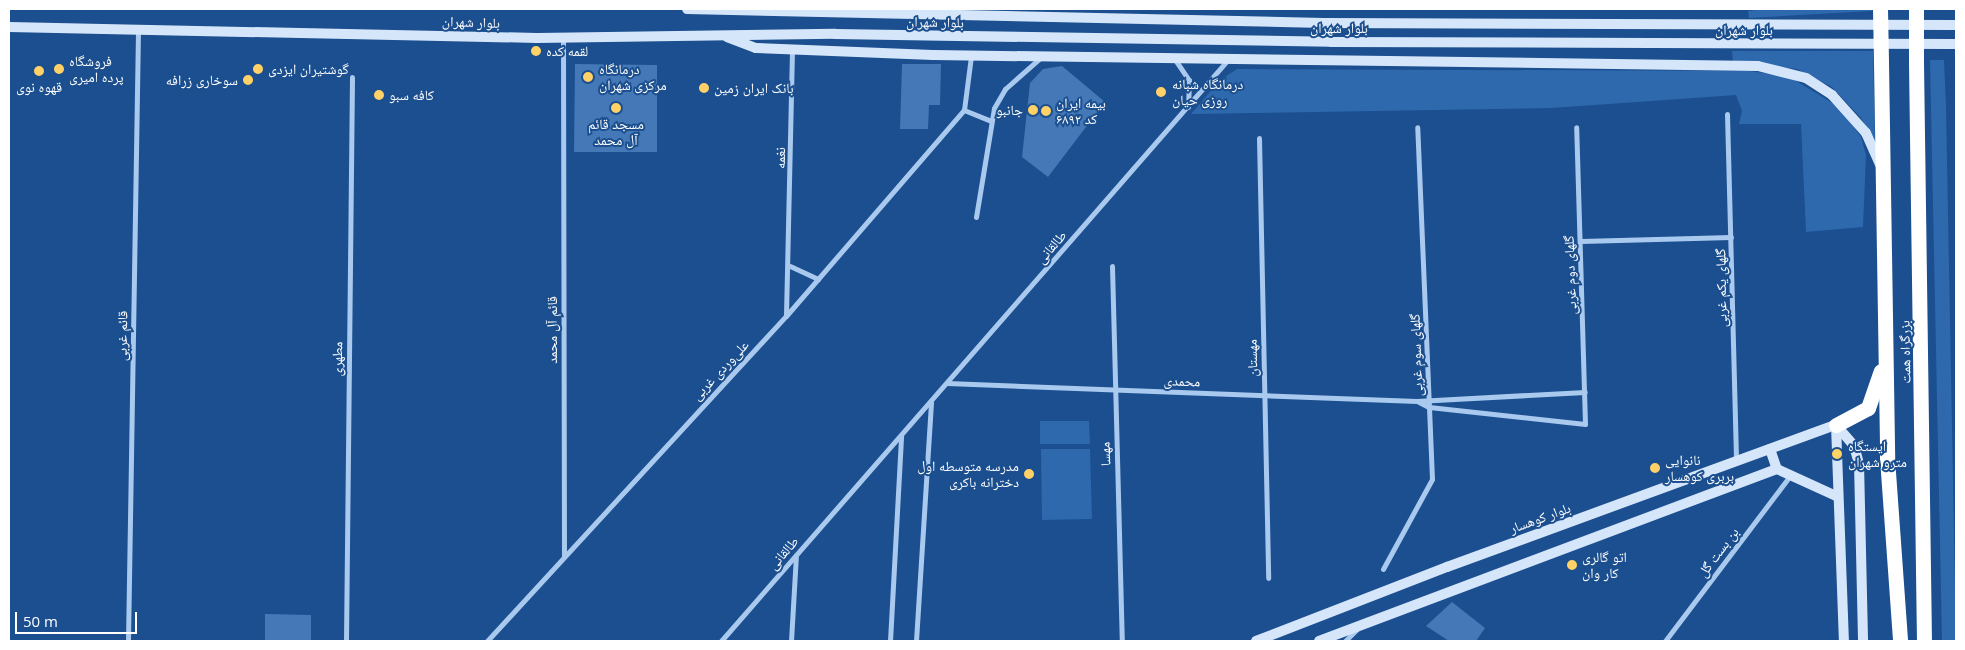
<!DOCTYPE html>
<html>
<head>
<meta charset="utf-8">
<style>
	body { margin:0 }
	#map { position:relative; width:1965px; height:650px; overflow:hidden; background:#1b4f8f; font-family:"Open Sans","Noto Naskh Arabic",sans-serif }
	div>[style] { position:absolute }
	[style*='--x'] { left:calc(var(--x)*1px); top:calc(var(--y)*1px); width:calc(var(--w)*1px); rotate:calc(var(--a)*1deg) }
	.green>* { inset:0; background:#2e69ad }
	.building>* { inset:0; background:#4478b7 }
	.street>* { height:5px; margin:-2.5px; padding:0 2.5px; transform-origin:2.5px; border-radius:2.5px; background:#a9c9ee }
	.secondary>* { height:10px; margin:-5px; padding:0 5px; transform-origin:5px; border-radius:5px; background:#d6e6fa }
	.highway>* { height:15px; margin:-7.5px; padding:0 7.5px; transform-origin:7.5px; border-radius:7.5px; background:#fff }
	.highway-bridge>* { height:15px; margin:-7.5px; padding:0 7.5px; transform-origin:7.5px; border-radius:7.5px; background:#fff }
	.dots>* { width:14px; height:14px; translate:-50% -50%; box-sizing:border-box; border:2px solid #1b4f8f; border-radius:50% }
	span { translate:-50% -50%; white-space:nowrap; text-align:center; line-height:1.15; -webkit-text-stroke:4px #1b4f8f; paint-order:stroke }
	.street-label { font-size:14px; color:#fff }
	.poi-label { font-size:14px; color:#fff }
	.left { translate:0 -50%; text-align:left }
	.right { translate:-100% -50%; text-align:right }
	.frame { position:absolute; inset:0; border:10px solid #fff; pointer-events:none }
	.scale { position:absolute; left:15px; top:612px; width:122px; height:22px; box-sizing:border-box; border:2px solid #fff; border-top:0; padding-left:6px; font-size:15px; line-height:18px; white-space:nowrap; color:#fff; -webkit-text-stroke:4px #1b4f8f; paint-order:stroke }
</style>
</head>
<body>
<div id="map">
	<div class="green">
		<div style="clip-path:polygon(1764px 9px,1872px 9px,1872px 11px,1749px 18px,1748px 11px)"></div>
		<div style="clip-path:polygon(1732px 51px,1873px 51px,1875px 144px,1861px 118px,1832px 87px,1797px 69px,1733px 62px)"></div>
		<div style="clip-path:polygon(1930px 60px,1944px 60px,1946px 107px,1956px 641px,1942px 641px)"></div>
		<div style="clip-path:polygon(1237px 69px,1749px 71px,1788px 76px,1839px 107px,1861px 137px,1866px 155px,1863px 227px,1806px 232px,1801px 124px,1739px 124px,1742px 111px,1736px 95px,1552px 108px,1191px 114px,1220px 80px)"></div>
		<div style="clip-path:polygon(1040px 421px,1089px 421px,1090px 444px,1040px 444px)"></div>
		<div style="clip-path:polygon(1041px 449px,1090px 449px,1092px 519px,1042px 520px)"></div>
	</div>
	<div class="building">
		<div style="clip-path:polygon(575px 64px,657px 65px,657px 152px,574px 152px)"></div>
		<div style="clip-path:polygon(902px 64px,941px 64px,940px 105px,929px 105px,928px 129px,900px 129px)"></div>
		<div style="clip-path:polygon(1062px 66px,1105px 102px,1048px 177px,1022px 157px,1030px 83px,1043px 69px)"></div>
		<div style="clip-path:polygon(1452px 602px,1485px 628px,1476px 641px,1449px 641px,1426px 626px)"></div>
		<div style="clip-path:polygon(265px 614px,311px 615px,311px 641px,265px 641px)"></div>
	</div>
	<div class="street">
		<div style="--x:563;--y:38;--w:518;--a:89.89"></div>
		<div style="--x:1176;--y:61;--w:23;--a:56"></div>
		<div style="--x:1189;--y:80;--w:27;--a:92"></div>
		<div style="--x:964;--y:110;--w:29;--a:22"></div>
		<div style="--x:1727;--y:114;--w:347;--a:88.5"></div>
		<div style="--x:1259;--y:138;--w:440;--a:88.8"></div>
		<div style="--x:976;--y:217;--w:110;--a:-80.6"></div>
		<div style="--x:994;--y:108;--w:22;--a:-60"></div>
		<div style="--x:1005;--y:89;--w:47;--a:-41.5"></div>
		<div style="--x:1581;--y:241;--w:150;--a:-1.5"></div>
		<div style="--x:790;--y:266;--w:31;--a:25"></div>
		<div style="--x:1112;--y:266;--w:375;--a:88.5"></div>
		<div style="--x:786;--y:315;--w:265;--a:-88.7"></div>
		<div style="--x:947;--y:383;--w:470;--a:2.2"></div>
		<div style="--x:1417;--y:401;--w:168;--a:-3.1"></div>
		<div style="--x:1417;--y:401;--w:13;--a:27"></div>
		<div style="--x:1429;--y:407;--w:157;--a:6.2"></div>
		<div style="--x:1585;--y:424;--w:297;--a:-91.7"></div>
		<div style="--x:1383;--y:569;--w:102;--a:-61.4"></div>
		<div style="--x:1432;--y:479;--w:352;--a:-92.4"></div>
		<div style="--x:128;--y:641;--w:610;--a:-89.06"></div>
		<div style="--x:346;--y:641;--w:564;--a:-89.39"></div>
		<div style="--x:487;--y:641;--w:442;--a:-47.4"></div>
		<div style="--x:786;--y:316;--w:272;--a:-49.2"></div>
		<div style="--x:964;--y:110;--w:54;--a:-82.6"></div>
		<div style="--x:721;--y:641;--w:768;--a:-48.91"></div>
		<div style="--x:791;--y:641;--w:86;--a:-86.7"></div>
		<div style="--x:890;--y:641;--w:206;--a:-86.9"></div>
		<div style="--x:916;--y:641;--w:239;--a:-86.4"></div>
		<div style="--x:1345;--y:641;--w:17;--a:-45"></div>
		<div style="--x:1665;--y:641;--w:206;--a:-52.9"></div>
	</div>
	<div class="secondary">
		<div style="--x:687;--y:9;--w:637;--a:1.26"></div>
		<div style="--x:1324;--y:23;--w:632;--a:0.18"></div>
		<div style="--x:9;--y:27;--w:528;--a:1.19"></div>
		<div style="--x:537;--y:38;--w:298;--a:-0.8"></div>
		<div style="--x:835;--y:34;--w:496;--a:0.9"></div>
		<div style="--x:1331;--y:42;--w:625;--a:0.18"></div>
		<div style="--x:727;--y:37;--w:31;--a:21"></div>
		<div style="--x:756;--y:48;--w:177;--a:2.3"></div>
		<div style="--x:933;--y:55;--w:825;--a:0.76"></div>
		<div style="--x:1758;--y:66;--w:49;--a:14"></div>
		<div style="--x:1806;--y:78;--w:31;--a:33"></div>
		<div style="--x:1832;--y:95;--w:51;--a:48.2"></div>
		<div style="--x:1866;--y:133;--w:35;--a:66"></div>
		<div style="--x:1836;--y:425;--w:28;--a:49"></div>
		<div style="--x:1854;--y:446;--w:18;--a:74"></div>
		<div style="--x:1859;--y:463;--w:178;--a:88.7"></div>
		<div style="--x:1836;--y:425;--w:216;--a:87.9"></div>
		<div style="--x:1770;--y:449;--w:21;--a:71"></div>
		<div style="--x:1256;--y:641;--w:205;--a:-21.2"></div>
		<div style="--x:1447;--y:567;--w:414;--a:-20.1"></div>
		<div style="--x:1319;--y:641;--w:489;--a:-20.6"></div>
		<div style="--x:1777;--y:469;--w:65;--a:24.6"></div>
	</div>
	<div class="highway">
		<div style="--x:1881;--y:62;--w:396;--a:89.1"></div>
		<div style="--x:1887;--y:458;--w:183;--a:85.9"></div>
		<div style="--x:1916;--y:62;--w:579;--a:89.21"></div>
		<div style="--x:1836;--y:425;--w:36;--a:-28"></div>
		<div style="--x:1868;--y:408;--w:39;--a:-71"></div>
	</div>
	<div class="highway-bridge">
		<div style="--x:1880;--y:9;--w:53;--a:88.9"></div>
		<div style="--x:1916;--y:9;--w:53;--a:90"></div>
	</div>
	<div class="dots">
		<div style="left:536px;top:51px;background:#ffd166"></div>
		<div style="left:59px;top:69px;background:#ffd166"></div>
		<div style="left:258px;top:69px;background:#ffd166"></div>
		<div style="left:39px;top:71px;background:#ffd166"></div>
		<div style="left:588px;top:77px;background:#ffd166"></div>
		<div style="left:248px;top:80px;background:#ffd166"></div>
		<div style="left:704px;top:88px;background:#ffd166"></div>
		<div style="left:1161px;top:92px;background:#ffd166"></div>
		<div style="left:379px;top:95px;background:#ffd166"></div>
		<div style="left:616px;top:108px;background:#ffd166"></div>
		<div style="left:1033px;top:110px;background:#ffd166"></div>
		<div style="left:1046px;top:111px;background:#ffd166"></div>
		<div style="left:1837px;top:454px;background:#ffd166"></div>
		<div style="left:1655px;top:468px;background:#ffd166"></div>
		<div style="left:1029px;top:474px;background:#ffd166"></div>
		<div style="left:1572px;top:565px;background:#ffd166"></div>
	</div>
	<div class="street-label">
		<span style="left:471px;top:22px;rotate:2deg">بلوار شهران</span>
		<span style="left:935px;top:22px;rotate:1deg">بلوار شهران</span>
		<span style="left:1339px;top:28px">بلوار شهران</span>
		<span style="left:1744px;top:30px">بلوار شهران</span>
		<span style="left:780px;top:158px;rotate:-90deg">نغمه</span>
		<span style="left:1051px;top:247px;rotate:-49deg">طالقانی</span>
		<span style="left:1570px;top:275px;rotate:-92deg">گلهای دوم غربی</span>
		<span style="left:1721px;top:288px;rotate:-91deg">گلهای یکم غربی</span>
		<span style="left:552px;top:330px;rotate:-90deg">قائم آل محمد</span>
		<span style="left:122px;top:336px;rotate:-89deg">قائم غربی</span>
		<span style="left:1905px;top:352px;rotate:-91deg">بزرگراه همت</span>
		<span style="left:1416px;top:355px;rotate:-92deg">گلهای سوم غربی</span>
		<span style="left:1252px;top:358px;rotate:-91deg">مهستان</span>
		<span style="left:337px;top:359px;rotate:-89deg">مطهری</span>
		<span style="left:720px;top:370px;rotate:-47deg">علی‌وردی غربی</span>
		<span style="left:1182px;top:381px;rotate:2deg">محمدی</span>
		<span style="left:1105px;top:454px;rotate:-92deg">مهسا</span>
		<span style="left:1540px;top:518px;rotate:-20deg">بلوار کوهسار</span>
		<span style="left:1718px;top:552px;rotate:-53deg">بن بست گل</span>
		<span style="left:783px;top:553px;rotate:-49deg">طالقانی</span>
	</div>
	<div class="poi-label">
		<span class="left" style="left:546px;top:51px">لقمه کده</span>
		<span class="left" style="left:69px;top:69px">فروشگاه<br>پرده امیری</span>
		<span class="left" style="left:268px;top:69px">گوشتیران ایزدی</span>
		<span class="left" style="left:599px;top:77px">درمانگاه<br>مرکزی شهران</span>
		<span class="right" style="left:238px;top:80px">سوخاری زرافه</span>
		<span class="left" style="left:1172px;top:92px">درمانگاه شبانه<br>روزی حیان</span>
		<span style="left:39px;top:87px">قهوه نوی</span>
		<span class="left" style="left:714px;top:88px">بانک ایران زمین</span>
		<span class="left" style="left:389px;top:95px">کافه سبو</span>
		<span class="left" style="left:1056px;top:111px">بیمه ایران<br>کد ۶۸۹۲</span>
		<span class="right" style="left:1023px;top:110px">جانبو</span>
		<span style="left:616px;top:132px">مسجد قائم<br>آل محمد</span>
		<span class="left" style="left:1848px;top:454px">ایستگاه<br>مترو شهران</span>
		<span class="left" style="left:1665px;top:468px">نانوایی<br>بربری کوهسار</span>
		<span class="right" style="left:1019px;top:474px">مدرسه متوسطه اول<br>دخترانه باکری</span>
		<span class="left" style="left:1582px;top:565px">اتو گالری<br>کار وان</span>
	</div>
	<div class="frame"></div>
	<div class="scale">50 m</div>
</div>
</body>
</html>
